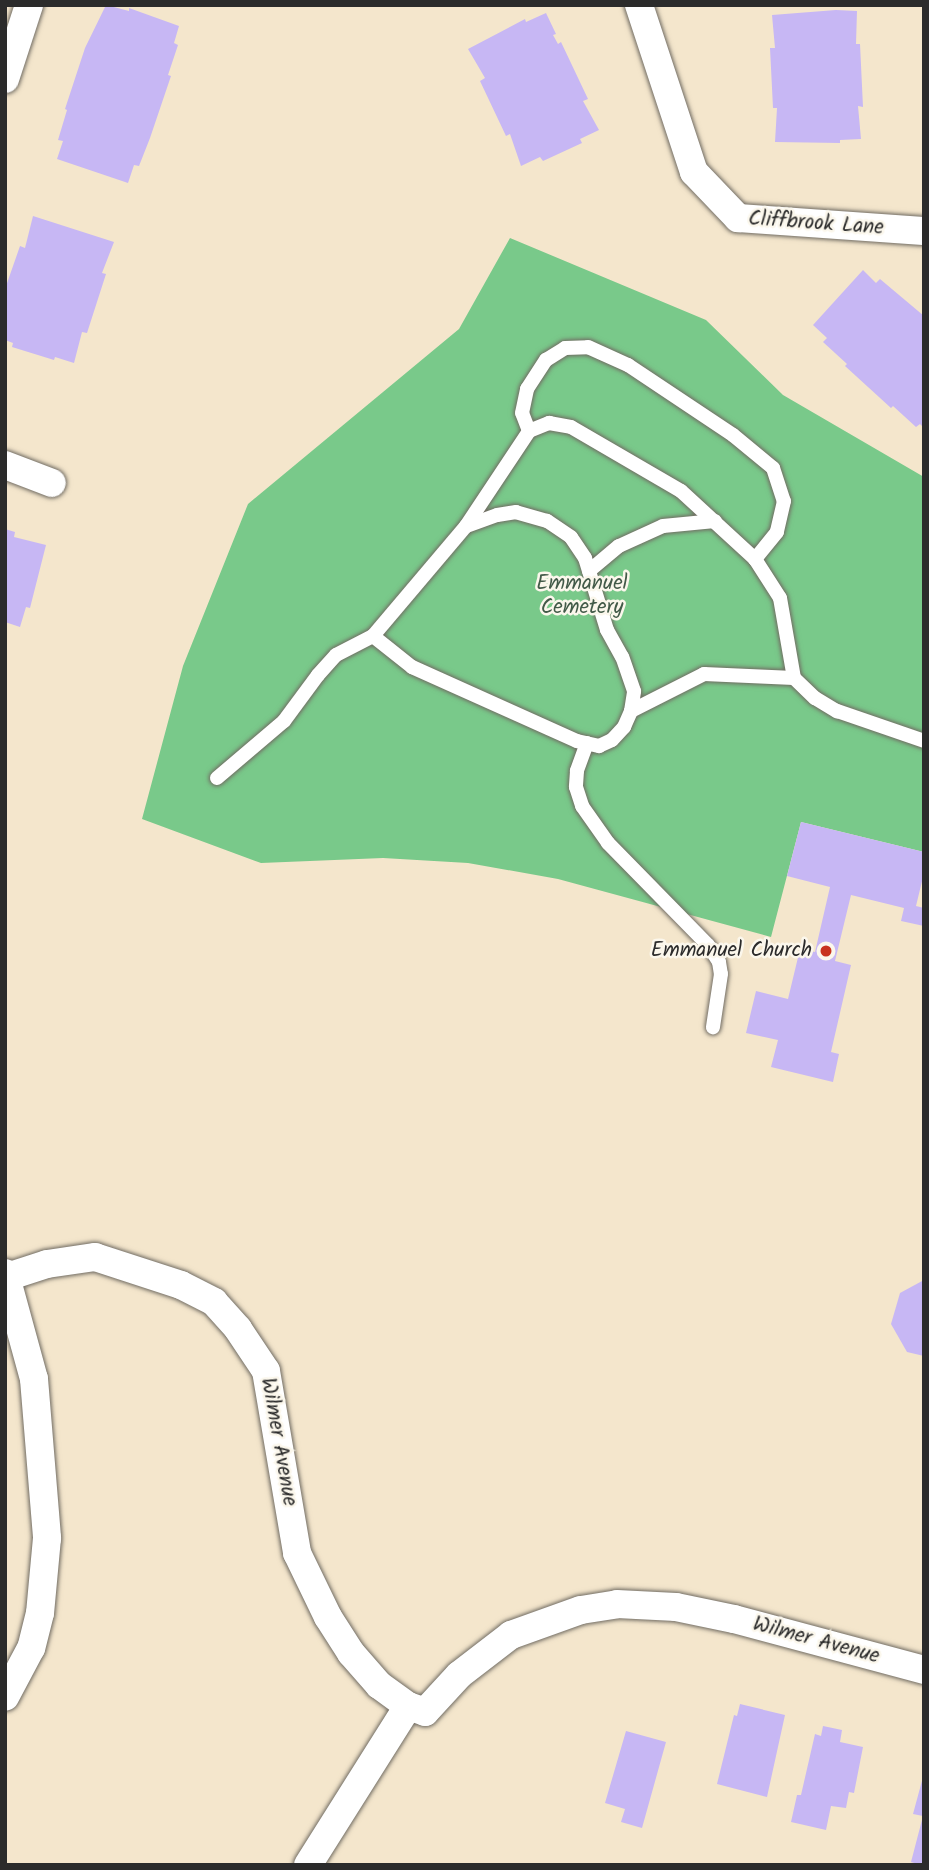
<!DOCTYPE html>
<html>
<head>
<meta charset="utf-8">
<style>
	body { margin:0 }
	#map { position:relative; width:929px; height:1870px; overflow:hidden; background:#f4e6cc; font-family:Kalam,sans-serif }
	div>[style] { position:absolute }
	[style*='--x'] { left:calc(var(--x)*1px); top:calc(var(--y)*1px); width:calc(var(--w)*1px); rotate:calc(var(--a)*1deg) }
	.green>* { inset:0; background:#79c98a }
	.building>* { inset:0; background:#c7b7f4 }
	.roads { filter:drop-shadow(0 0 2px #716c63) drop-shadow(0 0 2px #716c63) }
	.service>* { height:14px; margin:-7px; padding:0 7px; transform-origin:7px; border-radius:7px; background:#fff }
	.minor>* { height:28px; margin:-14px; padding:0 14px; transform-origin:14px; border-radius:14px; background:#fff }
	.dots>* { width:19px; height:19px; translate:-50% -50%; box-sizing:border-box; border:4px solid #fbf7ec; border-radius:50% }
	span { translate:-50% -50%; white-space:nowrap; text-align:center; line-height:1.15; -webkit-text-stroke:5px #fbf7ec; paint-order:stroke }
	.street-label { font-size:21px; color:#2b2b2b }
	.park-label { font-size:21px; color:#425a48 }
	.poi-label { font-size:21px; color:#2b2b2b }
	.right { translate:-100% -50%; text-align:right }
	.frame { position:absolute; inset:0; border:7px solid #2b2b2b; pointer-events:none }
</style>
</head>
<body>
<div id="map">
	<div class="green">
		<div style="clip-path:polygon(510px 238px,706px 320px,783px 395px,924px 477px,924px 852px,801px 822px,771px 937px,558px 879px,468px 863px,383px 858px,261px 863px,142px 819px,183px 666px,248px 504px,459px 329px)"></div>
	</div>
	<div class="building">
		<div style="clip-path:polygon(106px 5px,129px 11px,129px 8px,179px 26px,174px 43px,178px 45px,168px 75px,171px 76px,150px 138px,139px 166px,134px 165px,128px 183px,57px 159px,63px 141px,58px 140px,67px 110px,65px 109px,85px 48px)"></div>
		<div style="clip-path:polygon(836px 10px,857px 11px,856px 44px,860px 44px,863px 107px,858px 106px,861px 139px,840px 140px,840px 143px,775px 142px,777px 108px,773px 108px,770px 48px,775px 48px,772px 15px)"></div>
		<div style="clip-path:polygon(546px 13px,556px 34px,553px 35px,558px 44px,561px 42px,588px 99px,583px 101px,599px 130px,580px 139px,582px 143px,543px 161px,540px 157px,521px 166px,510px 134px,506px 136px,480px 81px,485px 78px,468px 49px,525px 19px,526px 22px)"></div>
		<div style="clip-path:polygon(33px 216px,114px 242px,102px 273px,106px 274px,87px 333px,82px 332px,74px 363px,55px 357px,54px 360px,12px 347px,13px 343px,5px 340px,5px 289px,20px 246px,25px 248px)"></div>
		<div style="clip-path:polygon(863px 270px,876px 283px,880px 279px,924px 316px,924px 428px,920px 424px,916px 427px,893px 406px,891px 408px,845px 366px,847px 364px,823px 342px,827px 338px,813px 325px)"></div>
		<div style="clip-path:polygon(5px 529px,15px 532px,14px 537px,46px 545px,30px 608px,26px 607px,20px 627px,5px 622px)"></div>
		<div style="clip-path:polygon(801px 822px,924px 852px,924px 873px,916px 906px,924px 908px,924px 926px,901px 921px,904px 908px,851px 895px,835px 961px,851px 965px,831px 1052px,839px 1054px,833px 1082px,771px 1067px,778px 1040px,746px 1033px,756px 991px,788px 999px,800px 949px,815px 952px,830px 887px,787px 876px)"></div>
		<div style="clip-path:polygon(924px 1280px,924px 1356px,907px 1352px,891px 1324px,900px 1293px)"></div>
		<div style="clip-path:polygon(740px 1704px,785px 1715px,767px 1797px,717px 1784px,734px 1715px,737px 1716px)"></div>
		<div style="clip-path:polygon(823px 1726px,842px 1730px,840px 1742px,863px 1747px,854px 1793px,849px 1792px,846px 1808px,831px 1806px,826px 1830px,791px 1822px,797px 1795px,801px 1795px,815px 1734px,821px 1736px)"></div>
		<div style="clip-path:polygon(626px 1731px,666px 1742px,642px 1828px,621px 1822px,625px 1809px,605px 1803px)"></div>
		<div style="clip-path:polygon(923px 1777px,924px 1865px,921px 1865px,911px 1862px,923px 1816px,913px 1814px)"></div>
	</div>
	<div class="roads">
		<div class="service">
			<div style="--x:529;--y:431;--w:19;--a:-111"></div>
			<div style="--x:522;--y:413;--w:25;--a:-78"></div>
			<div style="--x:527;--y:389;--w:35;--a:-57"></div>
			<div style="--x:546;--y:360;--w:22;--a:-32"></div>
			<div style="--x:565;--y:348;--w:23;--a:-2"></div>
			<div style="--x:588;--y:347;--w:44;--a:24.2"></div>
			<div style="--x:628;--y:365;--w:126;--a:33.7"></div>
			<div style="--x:733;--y:435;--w:52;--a:39.5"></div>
			<div style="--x:773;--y:468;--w:35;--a:72"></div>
			<div style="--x:784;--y:501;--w:32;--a:103"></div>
			<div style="--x:777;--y:532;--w:35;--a:129"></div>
			<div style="--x:589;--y:571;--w:39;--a:-40"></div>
			<div style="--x:619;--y:546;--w:48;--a:-24.4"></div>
			<div style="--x:663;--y:526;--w:52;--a:-5.5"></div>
			<div style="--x:373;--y:636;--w:50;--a:38.5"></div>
			<div style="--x:412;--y:667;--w:181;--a:24.2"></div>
			<div style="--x:577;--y:741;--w:23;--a:13"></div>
			<div style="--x:599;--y:746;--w:14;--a:-25"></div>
			<div style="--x:612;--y:740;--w:18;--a:-47"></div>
			<div style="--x:624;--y:727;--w:17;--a:-66"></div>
			<div style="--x:631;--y:711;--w:20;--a:-81"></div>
			<div style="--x:634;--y:691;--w:36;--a:-109"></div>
			<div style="--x:622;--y:657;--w:31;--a:-119"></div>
			<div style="--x:607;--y:630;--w:75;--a:-107"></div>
			<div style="--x:585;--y:558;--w:25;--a:-124"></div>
			<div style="--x:571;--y:537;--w:29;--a:-146"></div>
			<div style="--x:547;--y:521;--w:32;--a:-164"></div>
			<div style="--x:516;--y:512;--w:19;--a:171"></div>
			<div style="--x:497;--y:515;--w:33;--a:160"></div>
			<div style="--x:631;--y:711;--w:82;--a:-26.9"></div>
			<div style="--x:704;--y:674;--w:90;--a:2.5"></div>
			<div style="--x:587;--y:743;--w:30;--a:110"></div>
			<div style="--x:577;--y:771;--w:16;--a:94"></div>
			<div style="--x:576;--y:787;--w:20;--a:72"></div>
			<div style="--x:582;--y:806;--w:45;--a:54.9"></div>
			<div style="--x:608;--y:843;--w:143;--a:45.6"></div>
			<div style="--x:708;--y:945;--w:20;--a:57"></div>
			<div style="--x:719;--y:962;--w:12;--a:81"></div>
			<div style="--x:721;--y:974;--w:54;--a:98.6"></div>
			<div style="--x:217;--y:778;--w:88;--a:-40.4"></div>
			<div style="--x:284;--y:721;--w:57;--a:-53.5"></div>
			<div style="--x:318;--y:675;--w:27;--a:-48"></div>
			<div style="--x:336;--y:655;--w:42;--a:-27.2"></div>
			<div style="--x:373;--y:636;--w:144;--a:-49.8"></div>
			<div style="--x:466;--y:526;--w:114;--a:-56.4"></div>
			<div style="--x:529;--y:431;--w:22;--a:-22"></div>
			<div style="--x:549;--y:423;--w:22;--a:10"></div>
			<div style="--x:571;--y:427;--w:127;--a:30.2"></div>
			<div style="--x:681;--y:491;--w:100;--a:42.6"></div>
			<div style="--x:755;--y:559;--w:46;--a:57.3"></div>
			<div style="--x:780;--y:598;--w:81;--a:80.1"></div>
			<div style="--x:794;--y:678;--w:29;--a:44"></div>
			<div style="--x:815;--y:698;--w:26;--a:31"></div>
			<div style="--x:837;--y:711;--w:92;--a:19"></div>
		</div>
		<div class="minor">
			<div style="--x:639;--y:5;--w:176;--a:71.8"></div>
			<div style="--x:694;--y:172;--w:64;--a:46.3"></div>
			<div style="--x:738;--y:218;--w:186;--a:4"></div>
			<div style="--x:5;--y:79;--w:78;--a:-72"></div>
			<div style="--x:5;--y:465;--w:50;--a:21"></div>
			<div style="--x:5;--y:1273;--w:110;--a:74.7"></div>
			<div style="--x:34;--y:1379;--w:160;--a:85.3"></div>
			<div style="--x:47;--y:1538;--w:75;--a:95.3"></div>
			<div style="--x:40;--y:1613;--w:36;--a:104"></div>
			<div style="--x:31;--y:1648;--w:55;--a:118"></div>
			<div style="--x:7;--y:1277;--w:42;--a:-18"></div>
			<div style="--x:47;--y:1264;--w:49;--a:-8.3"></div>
			<div style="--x:95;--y:1257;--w:90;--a:18"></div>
			<div style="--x:181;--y:1285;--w:37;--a:27"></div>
			<div style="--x:214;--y:1302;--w:36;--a:48"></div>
			<div style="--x:238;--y:1329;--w:50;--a:56.3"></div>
			<div style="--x:266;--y:1371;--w:185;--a:80.3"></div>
			<div style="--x:297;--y:1553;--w:71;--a:64.2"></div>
			<div style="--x:328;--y:1617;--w:43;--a:57.4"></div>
			<div style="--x:351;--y:1653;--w:43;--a:48.8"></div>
			<div style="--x:379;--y:1685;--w:36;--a:36"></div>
			<div style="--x:408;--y:1706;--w:18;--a:19"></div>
			<div style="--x:425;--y:1712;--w:50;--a:-47.4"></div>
			<div style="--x:459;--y:1675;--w:66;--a:-37.6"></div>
			<div style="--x:511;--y:1635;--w:74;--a:-19.7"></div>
			<div style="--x:581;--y:1610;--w:36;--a:-9"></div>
			<div style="--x:617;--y:1604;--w:59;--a:2.9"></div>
			<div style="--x:676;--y:1607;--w:59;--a:11.7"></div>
			<div style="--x:734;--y:1619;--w:197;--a:15"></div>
			<div style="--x:308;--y:1865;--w:188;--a:-57.8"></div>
		</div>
	</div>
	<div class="dots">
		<div style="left:826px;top:951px;background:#c8321e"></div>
	</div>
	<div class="street-label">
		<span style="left:816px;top:224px;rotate:4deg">Cliffbrook Lane</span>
		<span style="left:278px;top:1442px;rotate:80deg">Wilmer Avenue</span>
		<span style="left:816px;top:1641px;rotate:15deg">Wilmer Avenue</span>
	</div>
	<div class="park-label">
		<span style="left:582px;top:596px">Emmanuel<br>Cemetery</span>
	</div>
	<div class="poi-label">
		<span class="right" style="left:812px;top:951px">Emmanuel Church</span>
	</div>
	<div class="frame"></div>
</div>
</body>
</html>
